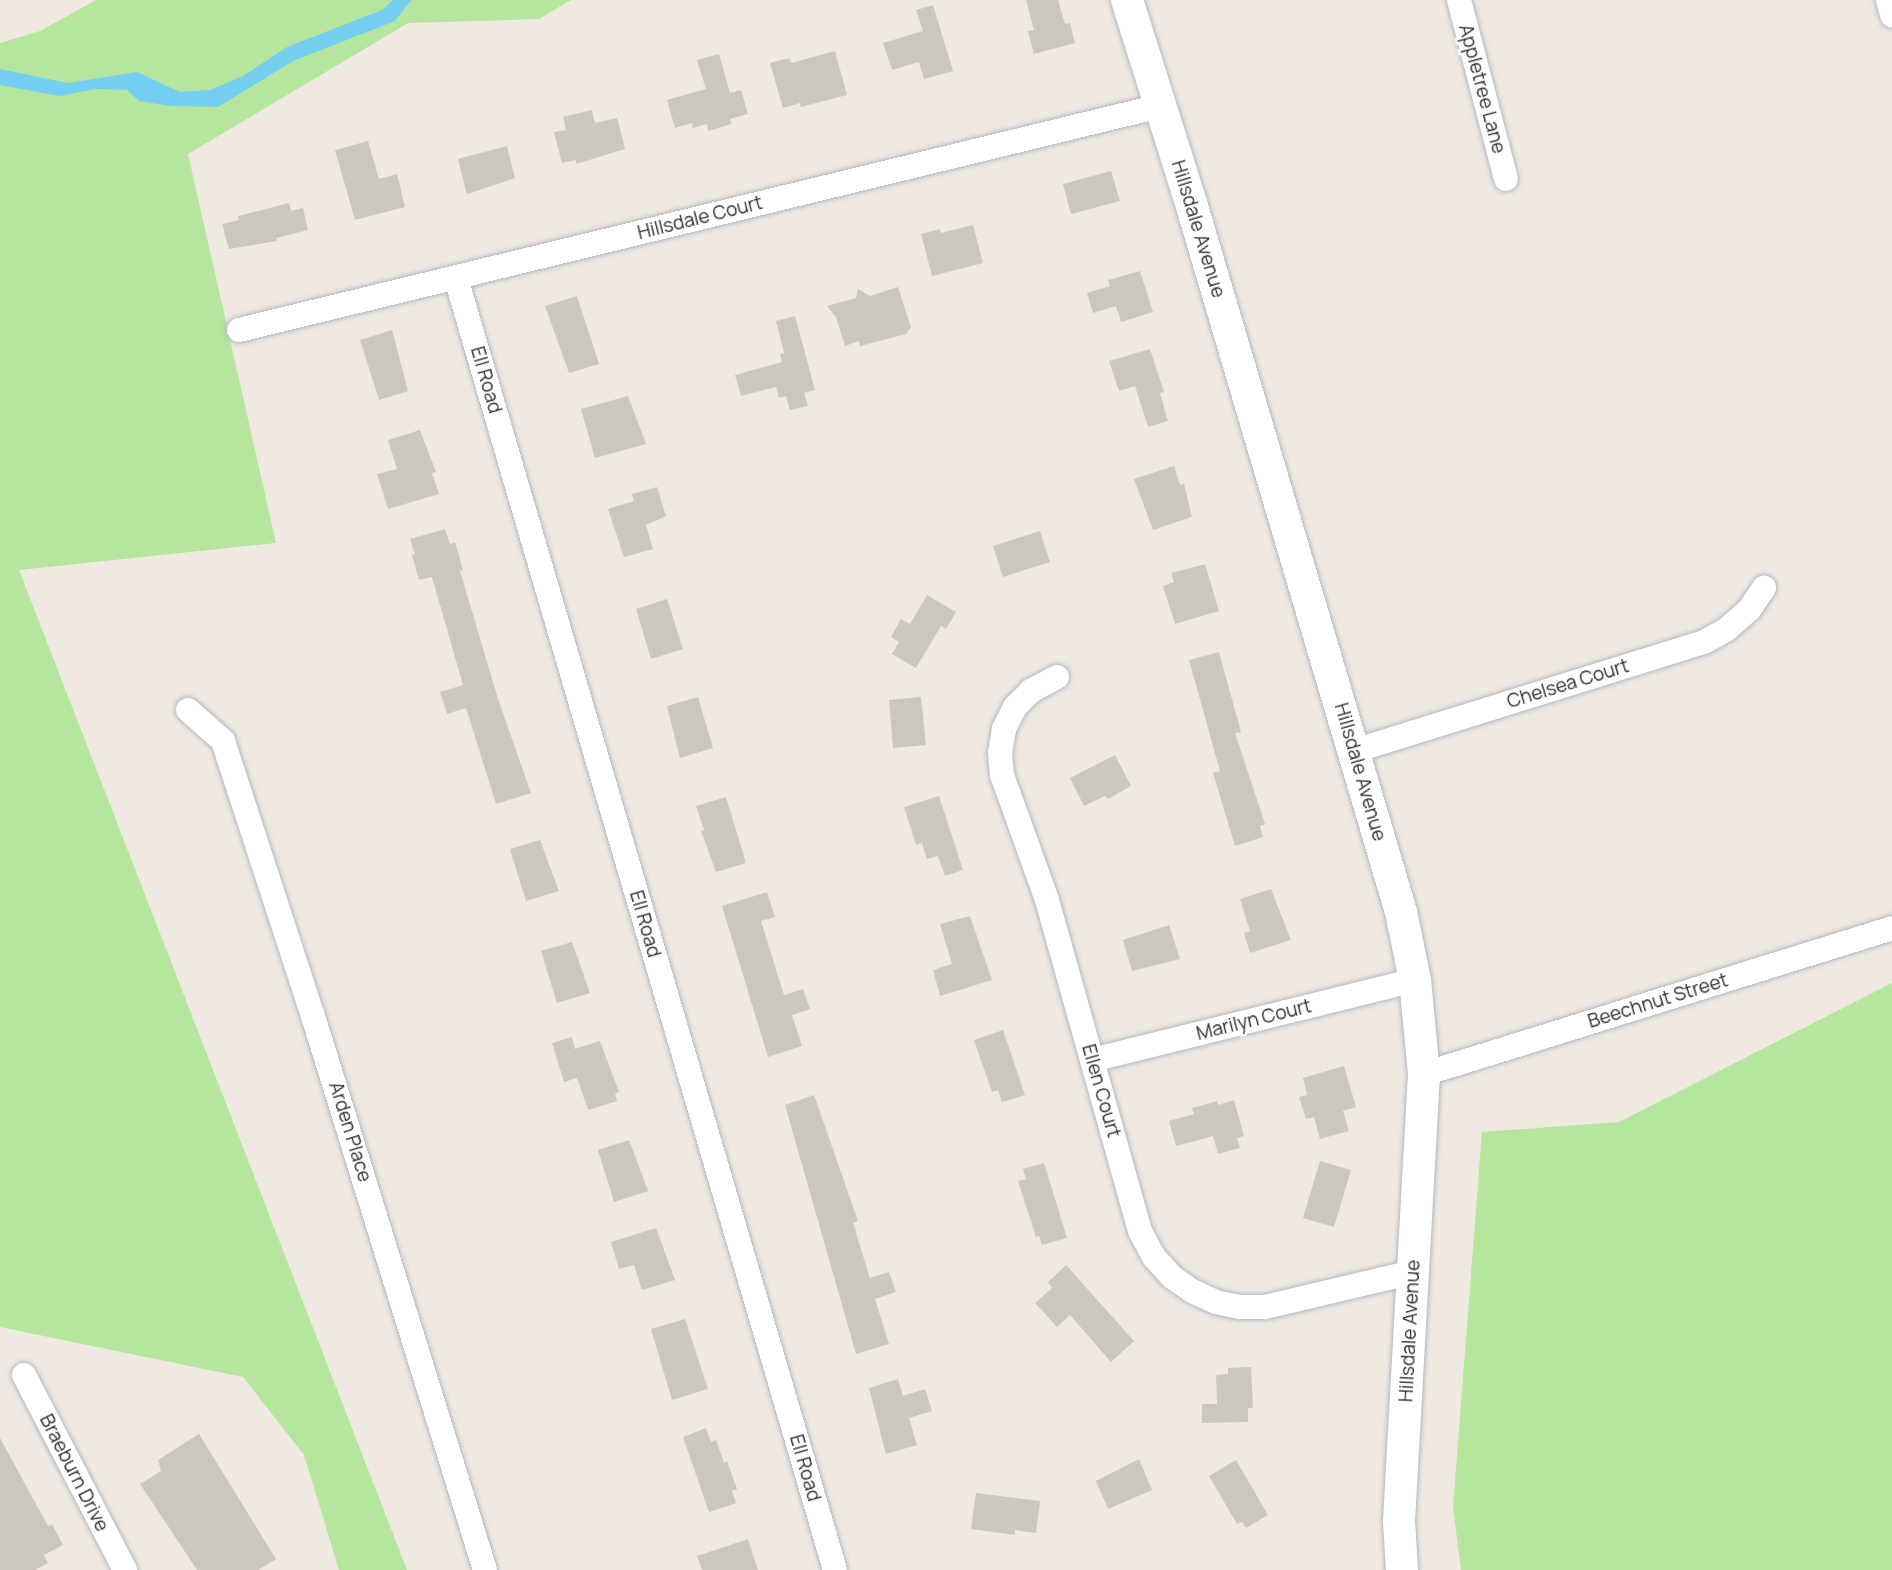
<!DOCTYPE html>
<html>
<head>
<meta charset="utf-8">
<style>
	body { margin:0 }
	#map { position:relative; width:1892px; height:1570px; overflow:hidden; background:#efe9e1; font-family:Manrope,sans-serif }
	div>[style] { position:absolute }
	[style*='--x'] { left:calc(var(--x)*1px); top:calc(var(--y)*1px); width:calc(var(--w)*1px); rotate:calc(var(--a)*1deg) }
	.green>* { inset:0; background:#b6e59e }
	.water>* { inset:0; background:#75cff0 }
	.building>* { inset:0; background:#cbc7bf }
	.roads { filter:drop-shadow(0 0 2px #b4b7c1) drop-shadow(0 0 2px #b4b7c1) }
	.minor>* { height:24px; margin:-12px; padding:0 12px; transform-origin:12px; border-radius:12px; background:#fff }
	.tertiary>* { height:32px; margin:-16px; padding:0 16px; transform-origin:16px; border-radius:16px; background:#fff }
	span { translate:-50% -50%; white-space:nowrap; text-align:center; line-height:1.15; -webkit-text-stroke:5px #fff; paint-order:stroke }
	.street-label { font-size:19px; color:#2e2e2e }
</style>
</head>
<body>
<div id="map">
	<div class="green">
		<div style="clip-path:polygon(96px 0,571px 0,539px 19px,408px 23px,188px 154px,276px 543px,19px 570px,407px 1570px,339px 1570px,304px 1455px,243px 1377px,0 1327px,0 43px,40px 31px)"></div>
		<div style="clip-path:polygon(1892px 983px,1892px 1570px,1461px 1570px,1453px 1507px,1482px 1132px,1619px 1122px)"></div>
	</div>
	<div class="water">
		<div style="clip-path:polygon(393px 0,411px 0,395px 21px,293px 61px,218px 107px,171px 106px,139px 101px,127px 90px,96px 89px,59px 96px,0 85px,0 69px,68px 83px,137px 72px,180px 92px,210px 90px,243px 76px,287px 47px,382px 10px)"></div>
	</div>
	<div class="building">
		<div style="clip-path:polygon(1026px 0,1058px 0,1065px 24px,1070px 23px,1075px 43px,1034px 54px,1028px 31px,1034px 30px)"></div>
		<div style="clip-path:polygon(933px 5px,953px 71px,924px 79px,919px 62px,892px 70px,883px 43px,923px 31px,916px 10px)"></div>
		<div style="clip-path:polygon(835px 51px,847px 95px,801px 107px,800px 103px,783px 108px,770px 63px,789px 58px,791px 63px)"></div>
		<div style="clip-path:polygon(719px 54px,730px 93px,741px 90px,748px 114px,730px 119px,732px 124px,708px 131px,707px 124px,693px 128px,692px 123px,675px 128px,667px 100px,706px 89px,697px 60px)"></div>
		<div style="clip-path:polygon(592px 110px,595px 123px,617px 118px,625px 149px,576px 164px,576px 160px,562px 163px,554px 132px,566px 130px,563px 117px)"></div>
		<div style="clip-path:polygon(368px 141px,379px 179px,397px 174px,405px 207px,355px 220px,335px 150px)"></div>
		<div style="clip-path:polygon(507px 146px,515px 178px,467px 194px,458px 159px)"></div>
		<div style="clip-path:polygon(1111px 171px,1120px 201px,1071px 214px,1063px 184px)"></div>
		<div style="clip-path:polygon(289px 203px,291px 211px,303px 208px,308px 230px,276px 238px,277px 241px,229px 249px,222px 224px,239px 220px,238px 216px)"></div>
		<div style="clip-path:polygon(973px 225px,983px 263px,932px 276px,921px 234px,940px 229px,941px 233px)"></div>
		<div style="clip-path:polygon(1140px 271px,1153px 312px,1121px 322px,1116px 306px,1093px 313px,1087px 293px,1110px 286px,1108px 280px)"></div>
		<div style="clip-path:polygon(898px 287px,911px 327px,906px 334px,860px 346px,859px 341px,845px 346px,836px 317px,827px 306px,856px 298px,858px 289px,870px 296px)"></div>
		<div style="clip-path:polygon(577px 296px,599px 364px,569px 373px,545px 306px)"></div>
		<div style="clip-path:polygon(795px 316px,815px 390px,804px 393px,808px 406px,790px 410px,786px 396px,779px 398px,776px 387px,741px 396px,735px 375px,782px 362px,780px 354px,784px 353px,776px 321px)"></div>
		<div style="clip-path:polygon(392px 330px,408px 391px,379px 400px,360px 340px)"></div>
		<div style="clip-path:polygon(1150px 349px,1164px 392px,1160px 393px,1168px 421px,1148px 427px,1135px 386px,1119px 391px,1109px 361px)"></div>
		<div style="clip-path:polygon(628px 396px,646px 444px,595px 458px,581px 409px)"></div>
		<div style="clip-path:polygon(420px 430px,436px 472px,432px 473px,439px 494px,388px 509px,377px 474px,397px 469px,388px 440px)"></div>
		<div style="clip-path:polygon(1174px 466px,1180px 485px,1184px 484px,1192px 517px,1153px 530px,1134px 479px)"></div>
		<div style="clip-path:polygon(657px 487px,666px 516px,646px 525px,653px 549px,624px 557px,608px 509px,634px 501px,632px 494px)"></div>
		<div style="clip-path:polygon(445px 529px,450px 544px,455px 542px,463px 570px,460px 571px,498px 699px,531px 793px,496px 804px,466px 708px,447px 714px,440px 692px,463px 685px,432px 577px,419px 580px,412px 555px,415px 554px,410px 539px)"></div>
		<div style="clip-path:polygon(1040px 531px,1050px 562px,1003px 577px,993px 546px)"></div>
		<div style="clip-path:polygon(1205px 564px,1219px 611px,1175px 624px,1163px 586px,1174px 582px,1171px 573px)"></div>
		<div style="clip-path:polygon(927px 595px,956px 612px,946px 629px,941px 626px,916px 668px,892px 654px,899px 642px,891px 637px,901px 619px,910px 624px)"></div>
		<div style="clip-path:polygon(667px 599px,683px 649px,651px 659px,636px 609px)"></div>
		<div style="clip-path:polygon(1219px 652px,1241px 732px,1235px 733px,1265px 824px,1260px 826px,1263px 837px,1235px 846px,1213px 773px,1220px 771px,1189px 660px)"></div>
		<div style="clip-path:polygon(698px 697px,713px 748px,680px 758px,667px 706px)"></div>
		<div style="clip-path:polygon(921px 697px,926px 745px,893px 748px,889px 700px)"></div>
		<div style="clip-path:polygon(1115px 755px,1131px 786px,1108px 799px,1105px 796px,1084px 806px,1070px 778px)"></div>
		<div style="clip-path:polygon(939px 796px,963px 870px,945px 876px,938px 856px,927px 859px,922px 843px,916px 845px,904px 807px)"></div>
		<div style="clip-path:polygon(726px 797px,746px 863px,716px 872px,701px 831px,704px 830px,696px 806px)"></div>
		<div style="clip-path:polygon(540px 840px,559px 891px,526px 901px,510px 849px)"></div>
		<div style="clip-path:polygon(1271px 889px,1291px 940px,1250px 953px,1244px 933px,1250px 931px,1240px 899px)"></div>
		<div style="clip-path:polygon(767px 892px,775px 917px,761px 921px,784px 995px,803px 989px,810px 1009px,792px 1015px,802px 1046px,768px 1057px,722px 906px)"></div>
		<div style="clip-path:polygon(970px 916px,992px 980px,940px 996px,933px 970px,952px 964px,940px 924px)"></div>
		<div style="clip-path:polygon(1169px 925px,1180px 959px,1132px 971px,1123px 940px)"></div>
		<div style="clip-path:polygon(572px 942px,590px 993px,557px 1003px,541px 951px)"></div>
		<div style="clip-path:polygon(1003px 1030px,1025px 1095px,1002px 1102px,998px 1090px,992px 1092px,974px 1040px)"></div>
		<div style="clip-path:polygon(572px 1037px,575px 1049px,600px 1041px,619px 1092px,615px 1094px,617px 1101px,588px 1110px,577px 1078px,564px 1082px,552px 1043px)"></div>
		<div style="clip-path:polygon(1344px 1066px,1356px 1107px,1343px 1111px,1349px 1131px,1320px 1139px,1314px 1117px,1306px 1119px,1299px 1097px,1307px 1095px,1303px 1078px)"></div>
		<div style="clip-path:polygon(814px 1095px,858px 1221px,853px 1223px,870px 1278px,889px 1272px,896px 1292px,875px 1299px,889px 1344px,856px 1354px,785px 1105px)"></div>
		<div style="clip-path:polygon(1234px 1100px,1244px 1136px,1237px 1138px,1240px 1148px,1218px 1154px,1213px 1136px,1176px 1146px,1169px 1121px,1194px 1114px,1192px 1108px,1217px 1101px,1218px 1105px)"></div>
		<div style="clip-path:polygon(629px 1140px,648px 1191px,614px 1202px,598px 1150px)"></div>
		<div style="clip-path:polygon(1320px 1161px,1351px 1170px,1334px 1227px,1303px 1218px)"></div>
		<div style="clip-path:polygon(1044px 1163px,1067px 1238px,1042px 1245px,1039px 1236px,1036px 1237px,1018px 1181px,1026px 1179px,1023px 1169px)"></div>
		<div style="clip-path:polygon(656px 1228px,675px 1280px,642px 1290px,634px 1265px,619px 1269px,611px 1242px)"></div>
		<div style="clip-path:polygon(1066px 1265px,1134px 1341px,1111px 1362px,1070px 1315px,1057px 1327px,1035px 1303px,1052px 1288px,1048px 1282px)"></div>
		<div style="clip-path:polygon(685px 1319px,708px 1389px,672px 1400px,651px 1329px)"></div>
		<div style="clip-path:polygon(1251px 1367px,1253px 1408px,1248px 1408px,1248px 1422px,1202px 1423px,1202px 1404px,1217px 1404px,1216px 1375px,1228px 1374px,1228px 1368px)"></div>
		<div style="clip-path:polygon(898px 1379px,903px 1396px,925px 1389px,932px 1411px,909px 1418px,917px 1445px,886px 1454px,869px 1388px)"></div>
		<div style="clip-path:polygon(706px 1428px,711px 1442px,716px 1440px,724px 1463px,727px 1461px,737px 1489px,732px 1491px,736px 1503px,709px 1512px,683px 1437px)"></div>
		<div style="clip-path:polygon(199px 1434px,276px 1559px,258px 1570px,197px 1570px,140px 1484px,161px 1471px,158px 1460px)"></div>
		<div style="clip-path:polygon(0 1438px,48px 1526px,52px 1524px,63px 1545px,44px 1555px,48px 1563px,35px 1570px,0 1570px)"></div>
		<div style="clip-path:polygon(1139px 1459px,1152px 1490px,1108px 1509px,1096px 1481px)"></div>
		<div style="clip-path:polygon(1236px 1460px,1268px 1515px,1246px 1528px,1242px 1522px,1237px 1524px,1209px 1476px)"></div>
		<div style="clip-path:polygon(976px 1493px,1040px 1501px,1036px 1533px,1015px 1530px,1015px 1535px,971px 1529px)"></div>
		<div style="clip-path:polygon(748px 1539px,758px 1570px,702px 1570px,697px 1556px)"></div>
	</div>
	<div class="roads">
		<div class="minor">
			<div style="--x:1459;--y:0;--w:185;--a:75.3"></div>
			<div style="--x:1888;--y:0;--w:16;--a:75"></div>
			<div style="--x:456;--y:278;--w:1346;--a:73.65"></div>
			<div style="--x:239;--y:330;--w:948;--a:-13.67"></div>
			<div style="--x:1057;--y:677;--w:30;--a:152"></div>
			<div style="--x:1031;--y:691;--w:23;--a:135"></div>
			<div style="--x:1015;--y:707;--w:25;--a:117"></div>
			<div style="--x:1004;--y:729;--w:24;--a:99"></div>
			<div style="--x:1000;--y:753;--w:22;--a:85"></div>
			<div style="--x:1002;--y:775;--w:133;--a:70.2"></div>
			<div style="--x:1047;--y:900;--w:344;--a:74.3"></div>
			<div style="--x:1140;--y:1231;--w:30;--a:62"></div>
			<div style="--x:1154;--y:1257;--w:27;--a:48"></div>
			<div style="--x:1172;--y:1277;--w:24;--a:35"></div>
			<div style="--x:1192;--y:1291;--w:26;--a:25"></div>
			<div style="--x:1216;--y:1302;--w:25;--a:12"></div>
			<div style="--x:1240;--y:1307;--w:25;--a:0"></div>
			<div style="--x:1265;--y:1307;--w:152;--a:-13.3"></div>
			<div style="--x:188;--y:710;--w:47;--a:41.5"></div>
			<div style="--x:223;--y:741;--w:289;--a:71.9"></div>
			<div style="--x:313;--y:1016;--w:580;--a:72.75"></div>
			<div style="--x:1354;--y:751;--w:367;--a:-17.3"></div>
			<div style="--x:1704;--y:642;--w:26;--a:-29"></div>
			<div style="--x:1727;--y:629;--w:29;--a:-41"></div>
			<div style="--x:1749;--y:610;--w:27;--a:-56"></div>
			<div style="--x:1092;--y:1060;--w:333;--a:-13.9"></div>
			<div style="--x:1424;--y:1074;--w:490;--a:-17.3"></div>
			<div style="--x:24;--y:1375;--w:220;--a:62.6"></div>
		</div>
		<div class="tertiary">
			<div style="--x:1127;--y:0;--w:213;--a:72.5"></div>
			<div style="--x:1191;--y:203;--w:739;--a:73.5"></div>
			<div style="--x:1401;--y:912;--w:69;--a:78.4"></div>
			<div style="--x:1415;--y:980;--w:94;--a:84.5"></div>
			<div style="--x:1424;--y:1074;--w:448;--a:93.2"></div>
			<div style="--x:1399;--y:1521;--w:49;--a:86.5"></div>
		</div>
	</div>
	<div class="street-label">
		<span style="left:1482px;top:89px;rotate:75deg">Appletree Lane</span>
		<span style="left:700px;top:218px;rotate:-14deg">Hillsdale Court</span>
		<span style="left:1198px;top:229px;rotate:73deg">Hillsdale Avenue</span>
		<span style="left:486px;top:380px;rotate:74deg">Ell Road</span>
		<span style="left:1568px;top:684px;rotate:-17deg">Chelsea Court</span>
		<span style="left:1360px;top:772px;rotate:74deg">Hillsdale Avenue</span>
		<span style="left:645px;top:924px;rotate:74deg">Ell Road</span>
		<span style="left:1658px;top:1001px;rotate:-17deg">Beechnut Street</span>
		<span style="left:1254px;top:1020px;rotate:-14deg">Marilyn Court</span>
		<span style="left:1101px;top:1091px;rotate:74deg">Ellen Court</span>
		<span style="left:350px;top:1132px;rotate:73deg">Arden Place</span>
		<span style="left:1410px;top:1331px;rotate:-87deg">Hillsdale Avenue</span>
		<span style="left:805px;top:1468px;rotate:74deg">Ell Road</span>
		<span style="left:74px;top:1473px;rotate:63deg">Braeburn Drive</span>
	</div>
</div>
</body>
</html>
